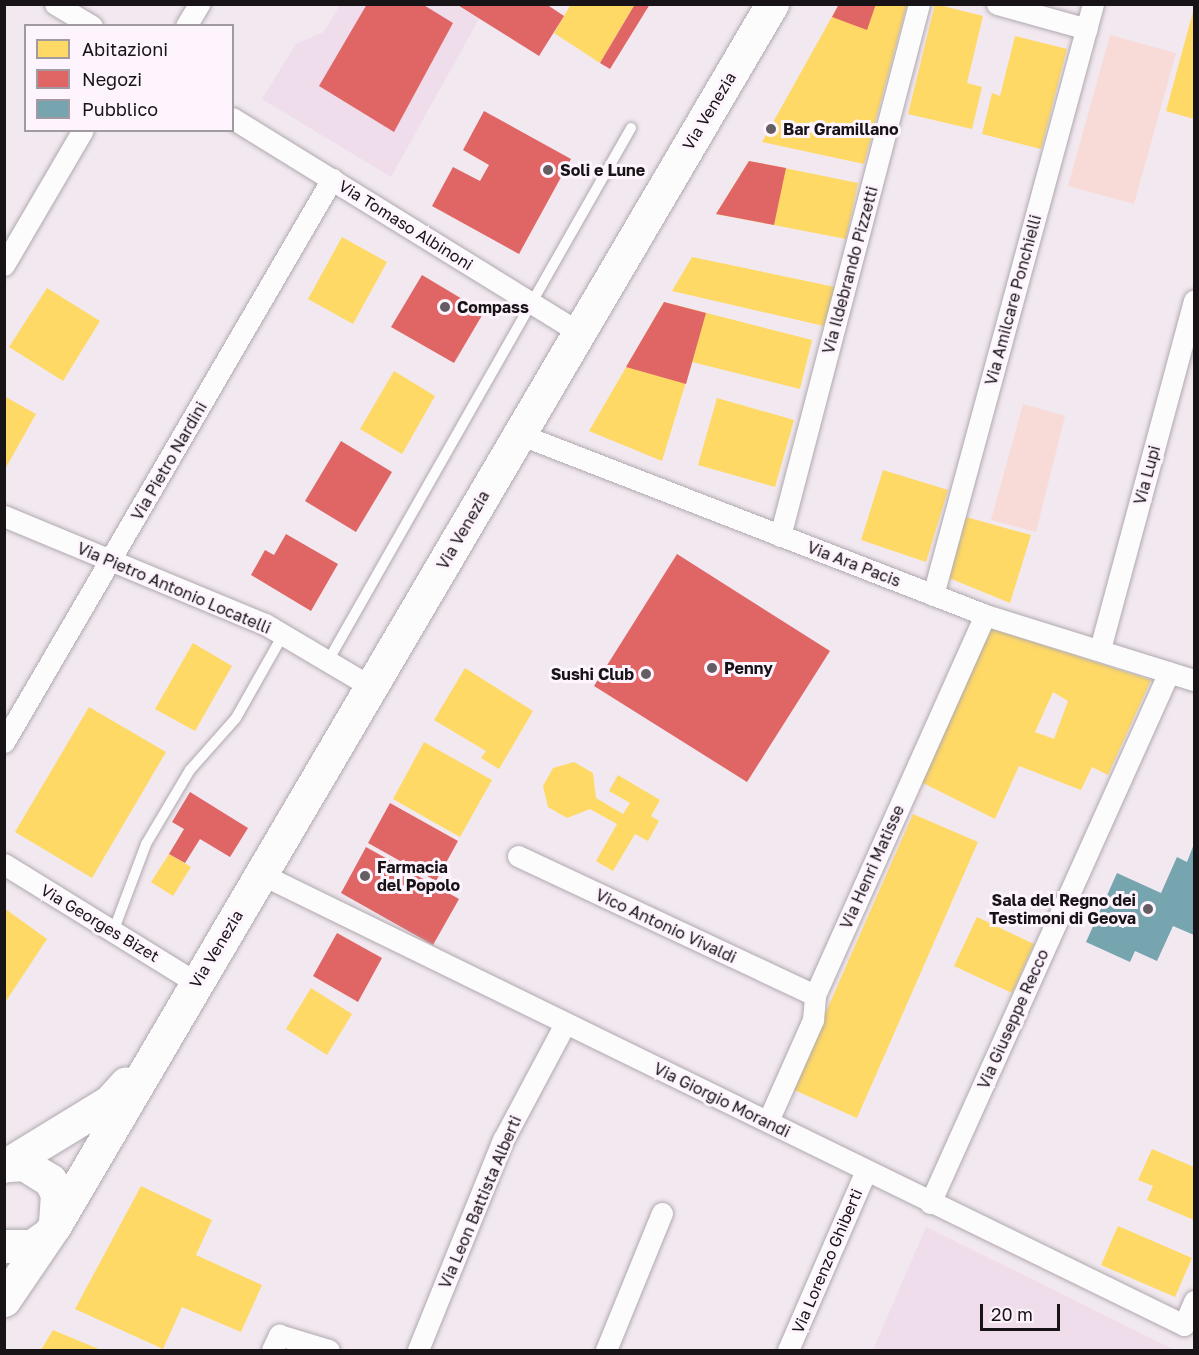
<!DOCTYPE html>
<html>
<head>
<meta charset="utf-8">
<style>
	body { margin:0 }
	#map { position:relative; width:1199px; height:1355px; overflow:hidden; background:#f2e8f0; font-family:"Golos Text",sans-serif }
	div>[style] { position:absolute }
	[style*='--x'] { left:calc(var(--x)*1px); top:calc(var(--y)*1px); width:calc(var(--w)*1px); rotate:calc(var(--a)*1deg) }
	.built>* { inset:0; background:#efddec }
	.green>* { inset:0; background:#f8dbd7 }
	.homes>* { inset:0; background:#ffd966 }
	.shops>* { inset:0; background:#e06666 }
	.public>* { inset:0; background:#76a5af }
	.roads { filter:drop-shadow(0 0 2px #b0a9af) drop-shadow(0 0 2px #b0a9af) }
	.service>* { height:10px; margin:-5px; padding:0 5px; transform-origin:5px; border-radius:5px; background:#fdfcfd }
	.minor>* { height:21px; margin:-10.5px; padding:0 10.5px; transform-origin:10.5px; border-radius:10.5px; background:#fdfcfd }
	.primary>* { height:33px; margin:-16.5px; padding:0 16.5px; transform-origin:16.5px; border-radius:16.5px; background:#fdfcfd }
	.dots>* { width:16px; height:16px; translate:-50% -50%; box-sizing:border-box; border:3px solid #fef4fd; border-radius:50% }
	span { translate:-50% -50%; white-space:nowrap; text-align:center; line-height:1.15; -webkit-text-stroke:6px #fef4fd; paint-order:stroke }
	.street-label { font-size:16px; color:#181317 }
	.poi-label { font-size:16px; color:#181317; font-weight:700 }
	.left { translate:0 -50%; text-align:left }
	.right { translate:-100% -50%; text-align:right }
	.frame { position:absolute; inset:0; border:6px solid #181317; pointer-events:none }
	.legend { position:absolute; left:24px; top:24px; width:210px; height:108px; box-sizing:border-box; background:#fef4fd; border:2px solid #a29aa1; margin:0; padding:8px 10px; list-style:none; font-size:18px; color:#181317 }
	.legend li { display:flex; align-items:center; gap:12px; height:30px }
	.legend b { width:30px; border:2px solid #a29aa1 }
	.scale { position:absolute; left:980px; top:1304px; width:80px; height:27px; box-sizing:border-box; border:3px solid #181317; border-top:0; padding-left:8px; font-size:18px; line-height:21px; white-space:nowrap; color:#181317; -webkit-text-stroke:4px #fef4fd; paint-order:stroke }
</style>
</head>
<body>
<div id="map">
	<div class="built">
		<div style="clip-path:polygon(340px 5px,456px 5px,479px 19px,391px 177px,262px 99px,296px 44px,324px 32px)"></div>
		<div style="clip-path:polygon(926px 1227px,1175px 1350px,873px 1350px)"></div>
	</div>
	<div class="green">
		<div style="clip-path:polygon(1110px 35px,1176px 53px,1134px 204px,1068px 186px)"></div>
		<div style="clip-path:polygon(1023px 404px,1065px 416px,1036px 532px,991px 520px)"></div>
	</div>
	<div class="homes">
		<div style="clip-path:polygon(571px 4px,635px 4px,600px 63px,554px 33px)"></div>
		<div style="clip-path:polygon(839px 4px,907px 4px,864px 164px,762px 142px)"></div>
		<div style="clip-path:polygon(935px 4px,983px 16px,967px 83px,982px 87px,972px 129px,908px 114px)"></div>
		<div style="clip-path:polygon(1194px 8px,1194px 119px,1166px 111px)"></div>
		<div style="clip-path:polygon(1015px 36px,1067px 49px,1041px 149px,982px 134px,992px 93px,1000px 96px)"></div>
		<div style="clip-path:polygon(749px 161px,858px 183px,846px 239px,716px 214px)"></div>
		<div style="clip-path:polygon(342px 237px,387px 262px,353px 324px,308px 299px)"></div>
		<div style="clip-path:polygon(692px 257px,835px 287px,824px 326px,672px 291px)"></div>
		<div style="clip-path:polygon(47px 288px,100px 321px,63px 381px,9px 347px)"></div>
		<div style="clip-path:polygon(664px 302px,812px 340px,800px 389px,692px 362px,662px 461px,589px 431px)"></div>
		<div style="clip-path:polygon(394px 371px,435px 396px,402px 454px,360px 429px)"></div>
		<div style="clip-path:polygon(4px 396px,36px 414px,4px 471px)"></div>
		<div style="clip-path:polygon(717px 398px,794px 420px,775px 487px,698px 465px)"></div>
		<div style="clip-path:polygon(883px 470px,948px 490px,926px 562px,861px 540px)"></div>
		<div style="clip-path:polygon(966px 517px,1031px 535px,1010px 603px,949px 578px)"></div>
		<div style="clip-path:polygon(evenodd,990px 628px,1151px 680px,1108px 775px,1092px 767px,1081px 790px,1019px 766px,995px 819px,919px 781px,990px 628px,1053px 692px,1068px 701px,1054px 739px,1035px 732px,1053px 692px)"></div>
		<div style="clip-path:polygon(193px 643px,232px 666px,195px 731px,155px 709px)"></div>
		<div style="clip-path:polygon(465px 668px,533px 711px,499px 769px,481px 758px,486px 751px,434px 720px)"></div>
		<div style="clip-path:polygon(89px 707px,166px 752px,92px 878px,15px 832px)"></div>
		<div style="clip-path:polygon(424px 742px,492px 780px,460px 837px,393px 799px)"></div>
		<div style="clip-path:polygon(574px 762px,593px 773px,596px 798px,623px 814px,630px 803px,609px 791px,618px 775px,660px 800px,651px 816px,659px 821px,648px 841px,635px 834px,613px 871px,596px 861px,617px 824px,590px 809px,567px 818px,548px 807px,543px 786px,553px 768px)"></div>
		<div style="clip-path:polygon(913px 814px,978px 842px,857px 1118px,792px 1089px)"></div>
		<div style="clip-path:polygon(169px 854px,191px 867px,173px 896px,151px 882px)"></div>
		<div style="clip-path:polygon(4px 908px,47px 939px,4px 1004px)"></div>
		<div style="clip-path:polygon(977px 917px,1034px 944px,1012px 993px,954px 966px)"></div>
		<div style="clip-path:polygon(311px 988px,352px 1014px,327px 1055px,286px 1029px)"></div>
		<div style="clip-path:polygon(1152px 1149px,1194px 1167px,1194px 1220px,1147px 1200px,1153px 1186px,1138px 1180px)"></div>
		<div style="clip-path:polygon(141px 1186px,212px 1220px,196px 1255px,262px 1285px,241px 1332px,182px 1307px,163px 1349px,75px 1309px)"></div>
		<div style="clip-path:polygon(1118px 1226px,1192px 1258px,1175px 1297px,1101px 1265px)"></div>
		<div style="clip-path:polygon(53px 1330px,101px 1350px,41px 1350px)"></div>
	</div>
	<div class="shops">
		<div style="clip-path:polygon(367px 4px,422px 4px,453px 23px,394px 132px,319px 86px)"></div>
		<div style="clip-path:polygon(456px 4px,546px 4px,564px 16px,539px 56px)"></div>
		<div style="clip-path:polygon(635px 4px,650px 4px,610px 69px,600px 63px)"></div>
		<div style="clip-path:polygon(839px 4px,876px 4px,867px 30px,832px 17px)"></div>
		<div style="clip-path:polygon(484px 111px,571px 159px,519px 254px,432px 206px,453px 167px,480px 181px,489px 165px,463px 150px)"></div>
		<div style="clip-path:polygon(749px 161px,786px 168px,774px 225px,716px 214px)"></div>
		<div style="clip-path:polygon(422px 275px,484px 312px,454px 363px,391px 327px)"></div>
		<div style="clip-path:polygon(664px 302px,706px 313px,686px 384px,626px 367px)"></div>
		<div style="clip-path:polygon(341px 441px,392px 472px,356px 532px,305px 501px)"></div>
		<div style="clip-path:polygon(286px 534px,338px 564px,311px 611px,251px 575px,265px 550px,274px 555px)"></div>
		<div style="clip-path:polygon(677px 554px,830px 651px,747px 782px,594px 686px)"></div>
		<div style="clip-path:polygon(190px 792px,248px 828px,230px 857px,200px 839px,185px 863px,169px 854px,184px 829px,172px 822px)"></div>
		<div style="clip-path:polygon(390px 803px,458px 841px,436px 881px,368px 843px)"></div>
		<div style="clip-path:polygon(366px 847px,459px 899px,433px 945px,341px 893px)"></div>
		<div style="clip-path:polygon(337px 933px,382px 958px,358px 1002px,313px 976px)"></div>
	</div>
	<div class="public">
		<div style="clip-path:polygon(1194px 844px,1194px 935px,1173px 926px,1157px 961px,1135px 951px,1130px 962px,1086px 942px,1117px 873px,1161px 893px,1177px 857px,1187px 862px)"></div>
	</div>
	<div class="roads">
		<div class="service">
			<div style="--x:328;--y:661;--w:613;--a:-60.38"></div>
			<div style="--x:113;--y:932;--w:94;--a:-69.4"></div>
			<div style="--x:146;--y:844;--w:86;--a:-59.3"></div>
			<div style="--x:190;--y:770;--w:69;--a:-48.5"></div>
			<div style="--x:236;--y:718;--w:95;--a:-60.5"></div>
		</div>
		<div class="minor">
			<div style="--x:55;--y:4;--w:43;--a:30.7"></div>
			<div style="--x:997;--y:4;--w:93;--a:15.5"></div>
			<div style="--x:186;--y:26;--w:26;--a:-59"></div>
			<div style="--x:232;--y:118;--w:407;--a:31.7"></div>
			<div style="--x:4;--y:265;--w:156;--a:-59.7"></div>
			<div style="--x:519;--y:434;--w:500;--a:21.2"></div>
			<div style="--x:985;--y:615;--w:219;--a:17.3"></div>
			<div style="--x:4;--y:516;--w:282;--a:22.5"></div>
			<div style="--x:265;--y:624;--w:122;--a:30.6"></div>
			<div style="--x:780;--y:536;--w:550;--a:-75.36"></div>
			<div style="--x:933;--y:595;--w:612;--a:-74.85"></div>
			<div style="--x:1100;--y:649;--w:361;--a:-74.9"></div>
			<div style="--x:4;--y:742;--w:652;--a:-59.78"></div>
			<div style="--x:518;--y:856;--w:328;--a:25.1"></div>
			<div style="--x:4;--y:864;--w:225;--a:31.7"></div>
			<div style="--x:261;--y:874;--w:1027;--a:26.04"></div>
			<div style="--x:1184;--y:1325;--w:26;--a:-67"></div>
			<div style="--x:768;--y:1121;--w:111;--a:-66"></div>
			<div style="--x:813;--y:1020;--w:25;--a:-85"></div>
			<div style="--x:815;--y:995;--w:416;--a:-65.9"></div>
			<div style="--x:930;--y:1203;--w:582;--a:-65.77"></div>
			<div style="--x:272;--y:1350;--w:17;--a:-65"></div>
			<div style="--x:279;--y:1335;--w:52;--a:16.7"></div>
			<div style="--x:418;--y:1350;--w:227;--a:-68"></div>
			<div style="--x:503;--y:1140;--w:132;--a:-61.9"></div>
			<div style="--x:606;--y:1350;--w:148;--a:-67.8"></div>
			<div style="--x:788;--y:1350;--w:195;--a:-66.5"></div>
		</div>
		<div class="primary">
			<div style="--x:9;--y:1165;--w:15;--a:-4"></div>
			<div style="--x:24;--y:1164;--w:31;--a:32"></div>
			<div style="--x:50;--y:1180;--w:16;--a:63"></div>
			<div style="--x:57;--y:1194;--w:31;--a:94"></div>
			<div style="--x:4;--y:1166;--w:123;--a:-31.4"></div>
			<div style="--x:109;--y:1102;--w:25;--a:-48"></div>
			<div style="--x:4;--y:1246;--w:28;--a:0"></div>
			<div style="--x:32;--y:1246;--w:16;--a:-35"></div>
			<div style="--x:4;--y:1300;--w:91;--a:-55.8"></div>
			<div style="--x:55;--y:1225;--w:1416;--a:-59.58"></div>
		</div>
	</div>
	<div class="dots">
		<div style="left:771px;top:129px;background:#645e63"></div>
		<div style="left:548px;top:170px;background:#645e63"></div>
		<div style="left:445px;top:307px;background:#645e63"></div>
		<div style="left:712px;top:668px;background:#645e63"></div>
		<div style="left:646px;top:674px;background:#645e63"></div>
		<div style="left:365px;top:876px;background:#645e63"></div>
		<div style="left:1148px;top:909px;background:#645e63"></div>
	</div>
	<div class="street-label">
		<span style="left:709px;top:111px;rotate:-59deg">Via Venezia</span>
		<span style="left:406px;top:225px;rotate:32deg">Via Tomaso Albinoni</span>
		<span style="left:850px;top:270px;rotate:-75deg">Via Ildebrando Pizzetti</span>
		<span style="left:1013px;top:300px;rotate:-75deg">Via Amilcare Ponchielli</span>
		<span style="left:169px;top:461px;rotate:-60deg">Via Pietro Nardini</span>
		<span style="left:1147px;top:475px;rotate:-75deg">Via Lupi</span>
		<span style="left:463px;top:530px;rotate:-60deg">Via Venezia</span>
		<span style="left:854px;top:564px;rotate:21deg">Via Ara Pacis</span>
		<span style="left:174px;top:588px;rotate:23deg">Via Pietro Antonio Locatelli</span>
		<span style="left:872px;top:867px;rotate:-66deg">Via Henri Matisse</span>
		<span style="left:100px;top:923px;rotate:31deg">Via Georges Bizet</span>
		<span style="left:666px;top:926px;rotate:25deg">Vico Antonio Vivaldi</span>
		<span style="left:216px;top:949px;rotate:-59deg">Via Venezia</span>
		<span style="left:1013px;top:1019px;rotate:-66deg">Via Giuseppe Recco</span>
		<span style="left:722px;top:1100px;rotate:26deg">Via Giorgio Morandi</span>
		<span style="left:480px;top:1202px;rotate:-67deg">Via Leon Battista Alberti</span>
		<span style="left:827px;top:1261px;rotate:-67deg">Via Lorenzo Ghiberti</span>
	</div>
	<div class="poi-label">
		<span class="left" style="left:783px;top:129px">Bar Gramillano</span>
		<span class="left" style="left:560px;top:170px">Soli e Lune</span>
		<span class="left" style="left:457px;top:307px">Compass</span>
		<span class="left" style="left:724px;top:668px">Penny</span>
		<span class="right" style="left:634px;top:674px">Sushi Club</span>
		<span class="left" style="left:377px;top:876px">Farmacia<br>del Popolo</span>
		<span class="right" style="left:1136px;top:909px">Sala del Regno dei<br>Testimoni di Geova</span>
	</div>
	<div class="frame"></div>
	<ul class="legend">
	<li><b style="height:16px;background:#ffd966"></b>Abitazioni</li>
	<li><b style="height:16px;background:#e06666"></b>Negozi</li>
	<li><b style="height:16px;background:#76a5af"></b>Pubblico</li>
	</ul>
	<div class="scale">20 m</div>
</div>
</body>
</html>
